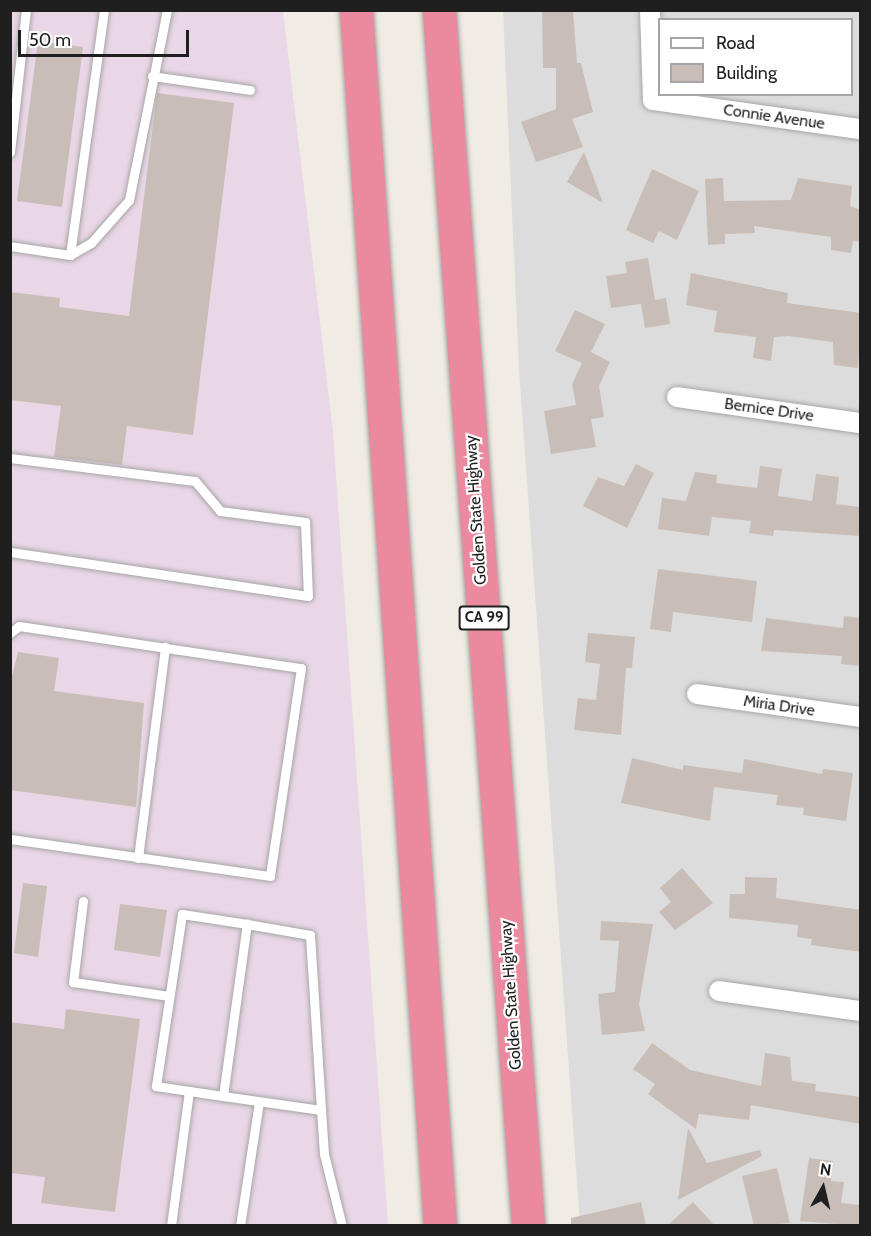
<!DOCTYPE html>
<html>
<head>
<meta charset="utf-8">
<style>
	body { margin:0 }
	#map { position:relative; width:871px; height:1236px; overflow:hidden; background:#f0ece4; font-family:Cabin,sans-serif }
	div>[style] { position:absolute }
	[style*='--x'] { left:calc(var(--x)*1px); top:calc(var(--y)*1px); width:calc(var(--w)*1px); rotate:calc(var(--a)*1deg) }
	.residential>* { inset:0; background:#dddcdc }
	.industrial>* { inset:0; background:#e9d6e6 }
	.building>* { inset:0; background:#c8beb7 }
	.roads { filter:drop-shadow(0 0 2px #a6a6a6) drop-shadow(0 0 2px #a6a6a6) }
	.service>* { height:9px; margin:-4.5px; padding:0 4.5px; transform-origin:4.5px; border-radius:4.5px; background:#fff }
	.minor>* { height:20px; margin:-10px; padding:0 10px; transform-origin:10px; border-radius:10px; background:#fff }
	.motorway>* { height:33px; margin:-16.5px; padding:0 16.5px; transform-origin:16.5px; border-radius:16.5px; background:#eb899e }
	span { translate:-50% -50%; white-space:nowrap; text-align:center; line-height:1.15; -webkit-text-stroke:4.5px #fff; paint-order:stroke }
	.shield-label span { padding:2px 4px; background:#fff; border:2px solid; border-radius:4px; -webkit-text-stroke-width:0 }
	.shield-label { font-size:15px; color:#1f1f1f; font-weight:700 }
	.street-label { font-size:16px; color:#1f1f1f }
	.frame { position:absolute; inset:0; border:12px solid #1f1f1f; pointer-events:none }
	.legend { position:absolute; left:658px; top:18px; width:195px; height:78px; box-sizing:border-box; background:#fff; border:2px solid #a5a5a5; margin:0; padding:8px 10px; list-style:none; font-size:18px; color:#1f1f1f }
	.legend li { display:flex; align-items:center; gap:12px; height:30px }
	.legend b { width:30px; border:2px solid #a5a5a5 }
	.north { position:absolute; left:793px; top:1158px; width:60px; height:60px; -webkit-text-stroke:4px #fff; paint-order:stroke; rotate:8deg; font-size:16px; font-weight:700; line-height:24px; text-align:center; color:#1f1f1f }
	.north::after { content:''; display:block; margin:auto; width:21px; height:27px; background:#1f1f1f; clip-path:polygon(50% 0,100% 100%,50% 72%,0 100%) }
	.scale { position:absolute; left:18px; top:30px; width:171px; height:27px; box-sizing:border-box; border:3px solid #1f1f1f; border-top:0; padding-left:8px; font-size:18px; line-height:21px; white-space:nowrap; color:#1f1f1f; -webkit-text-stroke:4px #fff; paint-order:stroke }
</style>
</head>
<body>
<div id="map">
	<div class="residential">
		<div style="clip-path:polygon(evenodd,503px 11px,860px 11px,860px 1225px,580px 1225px,519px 369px,503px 11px,660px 20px,852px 20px,852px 94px,660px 94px,660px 20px)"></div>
	</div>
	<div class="industrial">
		<div style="clip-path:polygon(10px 11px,283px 11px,333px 432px,388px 1225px,11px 1225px)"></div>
	</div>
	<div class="building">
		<div style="clip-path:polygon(542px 10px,573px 10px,577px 63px,581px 63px,593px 112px,572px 119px,583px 147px,536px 162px,521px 122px,556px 109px,556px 68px,543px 68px)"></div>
		<div style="clip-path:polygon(38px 41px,83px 47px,62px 207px,17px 201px)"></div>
		<div style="clip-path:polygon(157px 93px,234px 103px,193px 435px,127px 426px,122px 465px,54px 457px,61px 406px,10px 400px,10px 292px,60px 298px,59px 307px,129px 316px)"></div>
		<div style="clip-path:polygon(584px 152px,603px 203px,567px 182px)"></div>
		<div style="clip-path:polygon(652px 169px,699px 191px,677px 240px,659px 231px,653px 243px,626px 230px)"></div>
		<div style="clip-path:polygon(723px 178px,724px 201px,729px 201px,791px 200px,798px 178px,852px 186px,850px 206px,861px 210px,861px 242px,853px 241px,851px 253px,831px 250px,831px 237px,754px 226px,755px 233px,725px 234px,725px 244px,708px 245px,705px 179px)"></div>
		<div style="clip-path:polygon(648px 258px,655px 300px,666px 298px,670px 324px,645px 328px,641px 304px,611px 308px,606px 276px,627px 273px,625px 262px)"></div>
		<div style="clip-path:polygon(691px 273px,788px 293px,787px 303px,861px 313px,858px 368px,834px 365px,833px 342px,788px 336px,774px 337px,771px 361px,753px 358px,756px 337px,714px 332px,717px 311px,686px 305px)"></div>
		<div style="clip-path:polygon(575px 310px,605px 324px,591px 352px,610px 362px,599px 386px,604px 417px,591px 419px,596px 447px,551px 454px,544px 411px,576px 405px,572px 384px,582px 363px,555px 351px)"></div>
		<div style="clip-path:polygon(636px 464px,654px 473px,627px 528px,583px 506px,598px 477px,624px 486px)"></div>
		<div style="clip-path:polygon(760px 466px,782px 469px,778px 496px,812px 501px,816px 474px,839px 477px,836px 504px,861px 507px,861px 536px,774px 530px,773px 536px,749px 533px,751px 521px,712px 517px,709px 536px,658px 529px,662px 498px,686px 501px,695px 472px,717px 475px,716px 483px,757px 488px)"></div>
		<div style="clip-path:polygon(658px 569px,757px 581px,752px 622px,673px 612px,671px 632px,650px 629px)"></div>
		<div style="clip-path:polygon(844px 616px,861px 618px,861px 666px,841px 664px,842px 656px,761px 651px,766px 618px,843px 628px)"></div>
		<div style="clip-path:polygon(588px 633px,635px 637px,632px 668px,626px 668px,621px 735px,574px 730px,578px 698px,596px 700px,600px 664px,585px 662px)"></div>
		<div style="clip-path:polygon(18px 652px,59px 658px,54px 691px,144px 703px,136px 807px,10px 790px,10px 685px)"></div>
		<div style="clip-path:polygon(632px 758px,683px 770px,683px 765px,742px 773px,744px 759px,822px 774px,823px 769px,853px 773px,846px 821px,803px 815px,804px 808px,776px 805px,778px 795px,714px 787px,710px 821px,621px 803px)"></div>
		<div style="clip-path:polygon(682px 868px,713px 903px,675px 930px,659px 912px,671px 902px,660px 888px)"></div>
		<div style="clip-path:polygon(745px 877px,777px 878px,776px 898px,861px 910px,861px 952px,811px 945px,812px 939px,797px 937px,798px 925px,729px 918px,730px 894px,745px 894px)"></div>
		<div style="clip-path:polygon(23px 883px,47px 886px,38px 957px,14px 953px)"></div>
		<div style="clip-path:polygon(120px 904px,167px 910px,160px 957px,114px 950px)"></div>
		<div style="clip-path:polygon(601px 921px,653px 924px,639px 1004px,645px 1031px,602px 1035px,598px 994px,615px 992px,619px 941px,600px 940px)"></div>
		<div style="clip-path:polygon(66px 1009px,140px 1019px,115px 1212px,41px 1203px,45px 1177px,10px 1173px,10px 1022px,64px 1029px)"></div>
		<div style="clip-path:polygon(652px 1043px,690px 1070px,761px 1086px,765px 1053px,790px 1057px,792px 1081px,816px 1084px,815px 1091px,861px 1097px,861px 1124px,751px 1105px,749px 1120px,699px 1114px,696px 1129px,648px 1094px,655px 1084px,633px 1069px)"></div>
		<div style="clip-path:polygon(688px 1128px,707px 1163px,760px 1150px,762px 1156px,678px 1200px)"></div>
		<div style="clip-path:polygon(809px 1158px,833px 1161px,831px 1181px,844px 1182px,841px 1203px,861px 1205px,861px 1226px,800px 1221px)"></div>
		<div style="clip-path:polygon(777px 1168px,790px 1223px,754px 1226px,742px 1176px)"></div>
		<div style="clip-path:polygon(641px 1202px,646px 1226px,571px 1226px,571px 1218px)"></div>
		<div style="clip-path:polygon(693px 1202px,715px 1226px,667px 1226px)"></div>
	</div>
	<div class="roads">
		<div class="service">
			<div style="--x:152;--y:76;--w:99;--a:8.1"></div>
			<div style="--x:10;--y:152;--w:143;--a:-83.6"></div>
			<div style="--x:10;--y:246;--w:61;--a:8.5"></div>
			<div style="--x:70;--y:255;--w:247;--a:-82.1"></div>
			<div style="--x:70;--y:255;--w:24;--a:-30"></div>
			<div style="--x:91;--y:243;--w:57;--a:-48.5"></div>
			<div style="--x:129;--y:200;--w:194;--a:-78.7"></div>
			<div style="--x:10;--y:458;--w:186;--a:7.1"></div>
			<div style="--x:195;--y:481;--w:39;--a:50"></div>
			<div style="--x:220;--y:511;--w:86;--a:7.4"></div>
			<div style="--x:305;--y:522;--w:74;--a:87.7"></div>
			<div style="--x:308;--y:596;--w:301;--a:-171.6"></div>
			<div style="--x:10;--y:633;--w:11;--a:-38"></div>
			<div style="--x:19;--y:626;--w:285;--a:8.5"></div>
			<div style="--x:301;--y:668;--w:210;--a:98.5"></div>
			<div style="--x:270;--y:876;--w:263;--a:-171.9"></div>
			<div style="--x:138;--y:858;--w:213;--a:-82.7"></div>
			<div style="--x:83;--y:901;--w:82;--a:97"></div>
			<div style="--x:73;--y:982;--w:97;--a:8.3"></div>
			<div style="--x:247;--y:924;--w:64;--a:9.9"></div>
			<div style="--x:310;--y:935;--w:175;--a:86.4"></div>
			<div style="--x:321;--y:1110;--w:99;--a:-171.9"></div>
			<div style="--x:223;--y:1096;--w:174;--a:-82.1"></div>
			<div style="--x:223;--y:1096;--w:68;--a:-171.5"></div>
			<div style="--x:156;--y:1086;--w:174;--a:-81.4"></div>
			<div style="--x:182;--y:914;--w:66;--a:8.7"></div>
			<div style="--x:321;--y:1110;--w:44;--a:86.1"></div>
			<div style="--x:324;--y:1154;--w:74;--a:76"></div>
			<div style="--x:171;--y:1226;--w:136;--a:-82.4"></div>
			<div style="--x:240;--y:1226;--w:125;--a:-81.3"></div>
		</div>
		<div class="minor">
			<div style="--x:650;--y:10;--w:90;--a:88.1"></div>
			<div style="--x:653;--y:100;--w:209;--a:8"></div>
			<div style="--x:677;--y:397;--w:185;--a:8.1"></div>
			<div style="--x:697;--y:694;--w:165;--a:8"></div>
			<div style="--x:719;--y:991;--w:142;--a:8.1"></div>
		</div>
		<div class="motorway">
			<div style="--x:356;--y:10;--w:1219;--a:86.05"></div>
			<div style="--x:439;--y:10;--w:1219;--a:85.81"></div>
		</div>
	</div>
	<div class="shield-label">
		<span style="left:484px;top:618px">CA 99</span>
	</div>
	<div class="street-label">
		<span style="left:774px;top:117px;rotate:8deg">Connie Avenue</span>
		<span style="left:769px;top:410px;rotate:8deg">Bernice Drive</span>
		<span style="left:476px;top:510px;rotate:-94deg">Golden State Highway</span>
		<span style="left:779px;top:706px;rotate:8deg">Miria Drive</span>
		<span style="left:511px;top:995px;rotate:-94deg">Golden State Highway</span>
	</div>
	<div class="frame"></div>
	<ul class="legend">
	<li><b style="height:8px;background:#fff"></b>Road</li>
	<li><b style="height:16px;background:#c8beb7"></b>Building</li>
	</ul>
	<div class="north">N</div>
	<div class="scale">50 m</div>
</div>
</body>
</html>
